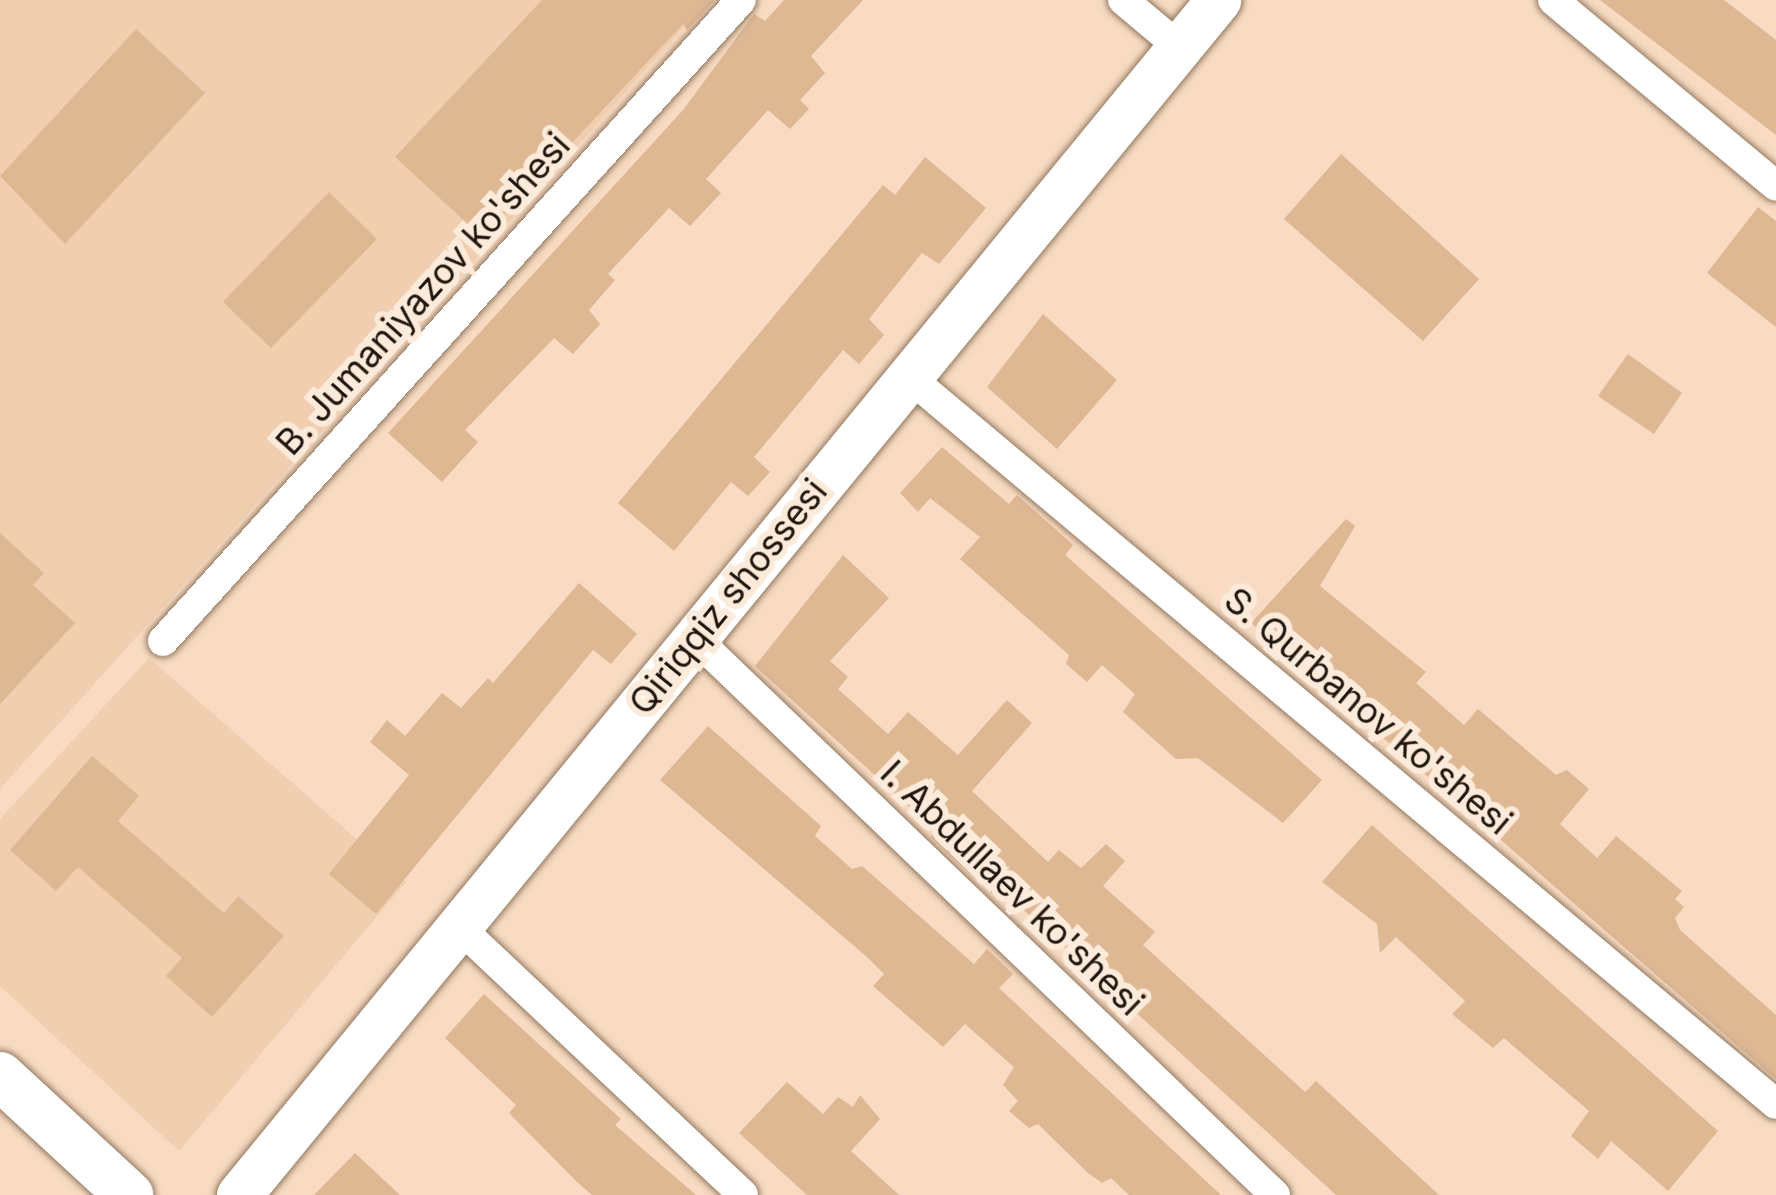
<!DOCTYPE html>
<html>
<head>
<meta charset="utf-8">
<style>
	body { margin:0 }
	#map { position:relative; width:1776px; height:1195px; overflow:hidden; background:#f8dbc2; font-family:Inter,sans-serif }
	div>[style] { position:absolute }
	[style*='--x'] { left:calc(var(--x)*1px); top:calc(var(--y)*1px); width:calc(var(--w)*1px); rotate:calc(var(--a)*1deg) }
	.built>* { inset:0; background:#f0ceaf }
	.building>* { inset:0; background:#deb793 }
	.roads { filter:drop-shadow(0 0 3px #937a62) drop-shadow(0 0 3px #937a62) }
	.minor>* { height:30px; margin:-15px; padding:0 15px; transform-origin:15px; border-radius:15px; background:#fff }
	.secondary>* { height:45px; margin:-22.5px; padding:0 22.5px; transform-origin:22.5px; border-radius:22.5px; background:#fff }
	.primary>* { height:48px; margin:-24px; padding:0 24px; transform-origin:24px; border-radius:24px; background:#fff }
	span { translate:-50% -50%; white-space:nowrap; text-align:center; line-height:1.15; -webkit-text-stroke:12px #fcebdb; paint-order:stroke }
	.street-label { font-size:36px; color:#20160d }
</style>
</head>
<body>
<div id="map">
	<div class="built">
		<div style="clip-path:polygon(0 0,708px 0,0 789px)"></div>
		<div style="clip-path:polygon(149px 658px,406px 882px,179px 1151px,0 986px,0 819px)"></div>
	</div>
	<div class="building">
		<div style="clip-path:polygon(542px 0,715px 0,687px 30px,683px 24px,483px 238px,395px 157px)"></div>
		<div style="clip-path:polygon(784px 0,863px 0,811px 56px,825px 73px,800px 100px,809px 109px,790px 129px,768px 110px,706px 179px,721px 193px,690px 226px,669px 208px,608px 274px,615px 280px,589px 310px,600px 324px,573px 354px,554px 338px,465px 430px,478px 442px,442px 482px,388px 433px,683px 110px,754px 14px,765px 21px)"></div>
		<div style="clip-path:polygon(1600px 0,1724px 0,1776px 40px,1776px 135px)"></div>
		<div style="clip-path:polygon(136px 29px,205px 93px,65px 244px,0 176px)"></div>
		<div style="clip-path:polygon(1341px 154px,1479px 279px,1423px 341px,1284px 219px)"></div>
		<div style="clip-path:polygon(925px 157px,986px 208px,939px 264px,922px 253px,869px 319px,884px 335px,859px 364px,843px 350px,754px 457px,770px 472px,748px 496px,731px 482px,674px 551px,618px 503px,883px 185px,895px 195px)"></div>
		<div style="clip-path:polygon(329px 192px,377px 239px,271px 348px,223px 302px)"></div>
		<div style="clip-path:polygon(1758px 207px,1776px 221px,1776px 327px,1707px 273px)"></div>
		<div style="clip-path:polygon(1043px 314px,1117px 380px,1057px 449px,987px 387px)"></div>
		<div style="clip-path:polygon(1628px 354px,1682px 393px,1654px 434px,1598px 396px)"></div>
		<div style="clip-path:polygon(942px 447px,1009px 504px,1017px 495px,1073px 545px,1065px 555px,1322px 780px,1283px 823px,1198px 758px,1176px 759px,1123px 712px,1135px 694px,1102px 665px,1087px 682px,1066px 664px,1069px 655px,960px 559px,980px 537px,930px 498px,918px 512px,900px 493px)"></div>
		<div style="clip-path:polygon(1346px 519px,1355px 526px,1320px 586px,1426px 672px,1416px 683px,1464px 725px,1478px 709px,1556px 775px,1567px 770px,1589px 789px,1560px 824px,1597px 858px,1616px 836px,1682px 891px,1675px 899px,1684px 907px,1675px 918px,1680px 930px,1776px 1015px,1776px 1079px,1251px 623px)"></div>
		<div style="clip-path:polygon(0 533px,44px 573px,33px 585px,75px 623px,0 704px)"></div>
		<div style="clip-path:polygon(843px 555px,889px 598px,830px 661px,848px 677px,838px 689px,888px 734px,908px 712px,958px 755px,1007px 700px,1032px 723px,972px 791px,1048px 862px,1059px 850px,1081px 868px,1106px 844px,1125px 861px,1103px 886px,1155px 932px,1143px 945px,1305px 1092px,1316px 1081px,1439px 1195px,1336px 1195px,1006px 894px,1000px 901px,948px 854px,931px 837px,936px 831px,755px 666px)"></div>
		<div style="clip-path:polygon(579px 583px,637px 634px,611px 664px,593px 650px,376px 914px,329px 874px,409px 775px,370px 742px,387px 720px,405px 736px,442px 693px,461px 708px,488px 678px,493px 683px)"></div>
		<div style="clip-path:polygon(708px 726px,821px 826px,815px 836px,852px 869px,862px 866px,974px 964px,987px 949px,1013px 974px,999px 988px,1221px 1195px,1129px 1195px,1111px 1178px,1102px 1183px,1088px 1173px,1038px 1124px,1029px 1128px,1009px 1111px,1018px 1101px,1003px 1085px,1014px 1067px,965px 1024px,943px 1047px,873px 986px,884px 974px,867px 957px,660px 780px)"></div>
		<div style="clip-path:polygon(92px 756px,139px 796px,118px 821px,224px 913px,238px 896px,284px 936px,212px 1017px,166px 976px,182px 958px,78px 867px,56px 891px,10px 850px)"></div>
		<div style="clip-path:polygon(1372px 825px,1718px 1131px,1668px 1191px,1611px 1141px,1598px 1159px,1571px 1136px,1589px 1111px,1504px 1038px,1493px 1048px,1452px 1014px,1465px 1001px,1396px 937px,1380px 953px,1377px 924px,1322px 882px)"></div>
		<div style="clip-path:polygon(484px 994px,621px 1119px,615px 1125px,696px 1195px,592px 1195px,577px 1182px,509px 1113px,516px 1105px,445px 1038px)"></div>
		<div style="clip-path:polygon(787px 1082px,823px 1114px,838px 1097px,853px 1107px,860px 1095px,880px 1119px,851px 1151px,899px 1195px,807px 1195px,739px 1133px)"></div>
		<div style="clip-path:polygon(355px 1153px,400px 1195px,314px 1195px)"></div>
	</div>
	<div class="roads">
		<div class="minor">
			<div style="--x:1123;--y:0;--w:73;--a:40"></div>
			<div style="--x:1553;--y:0;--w:290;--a:39.8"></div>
			<div style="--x:909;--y:377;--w:1131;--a:39.98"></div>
			<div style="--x:695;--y:638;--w:804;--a:43.84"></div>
			<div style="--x:163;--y:641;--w:863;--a:-47.96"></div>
			<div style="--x:459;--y:927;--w:390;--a:43.3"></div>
		</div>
		<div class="secondary">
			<div style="--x:239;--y:1195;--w:1545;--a:-50.67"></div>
		</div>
		<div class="primary">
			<div style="--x:0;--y:1076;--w:176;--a:42.7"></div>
		</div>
	</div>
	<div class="street-label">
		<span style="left:423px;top:294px;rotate:-48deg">B. Jumaniyazov ko'shesi</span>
		<span style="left:728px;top:597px;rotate:-51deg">Qiriqqiz shossesi</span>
		<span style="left:1368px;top:711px;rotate:40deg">S. Qurbanov ko'shesi</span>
		<span style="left:1012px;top:888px;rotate:44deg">I. Abdullaev ko'shesi</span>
	</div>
</div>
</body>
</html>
